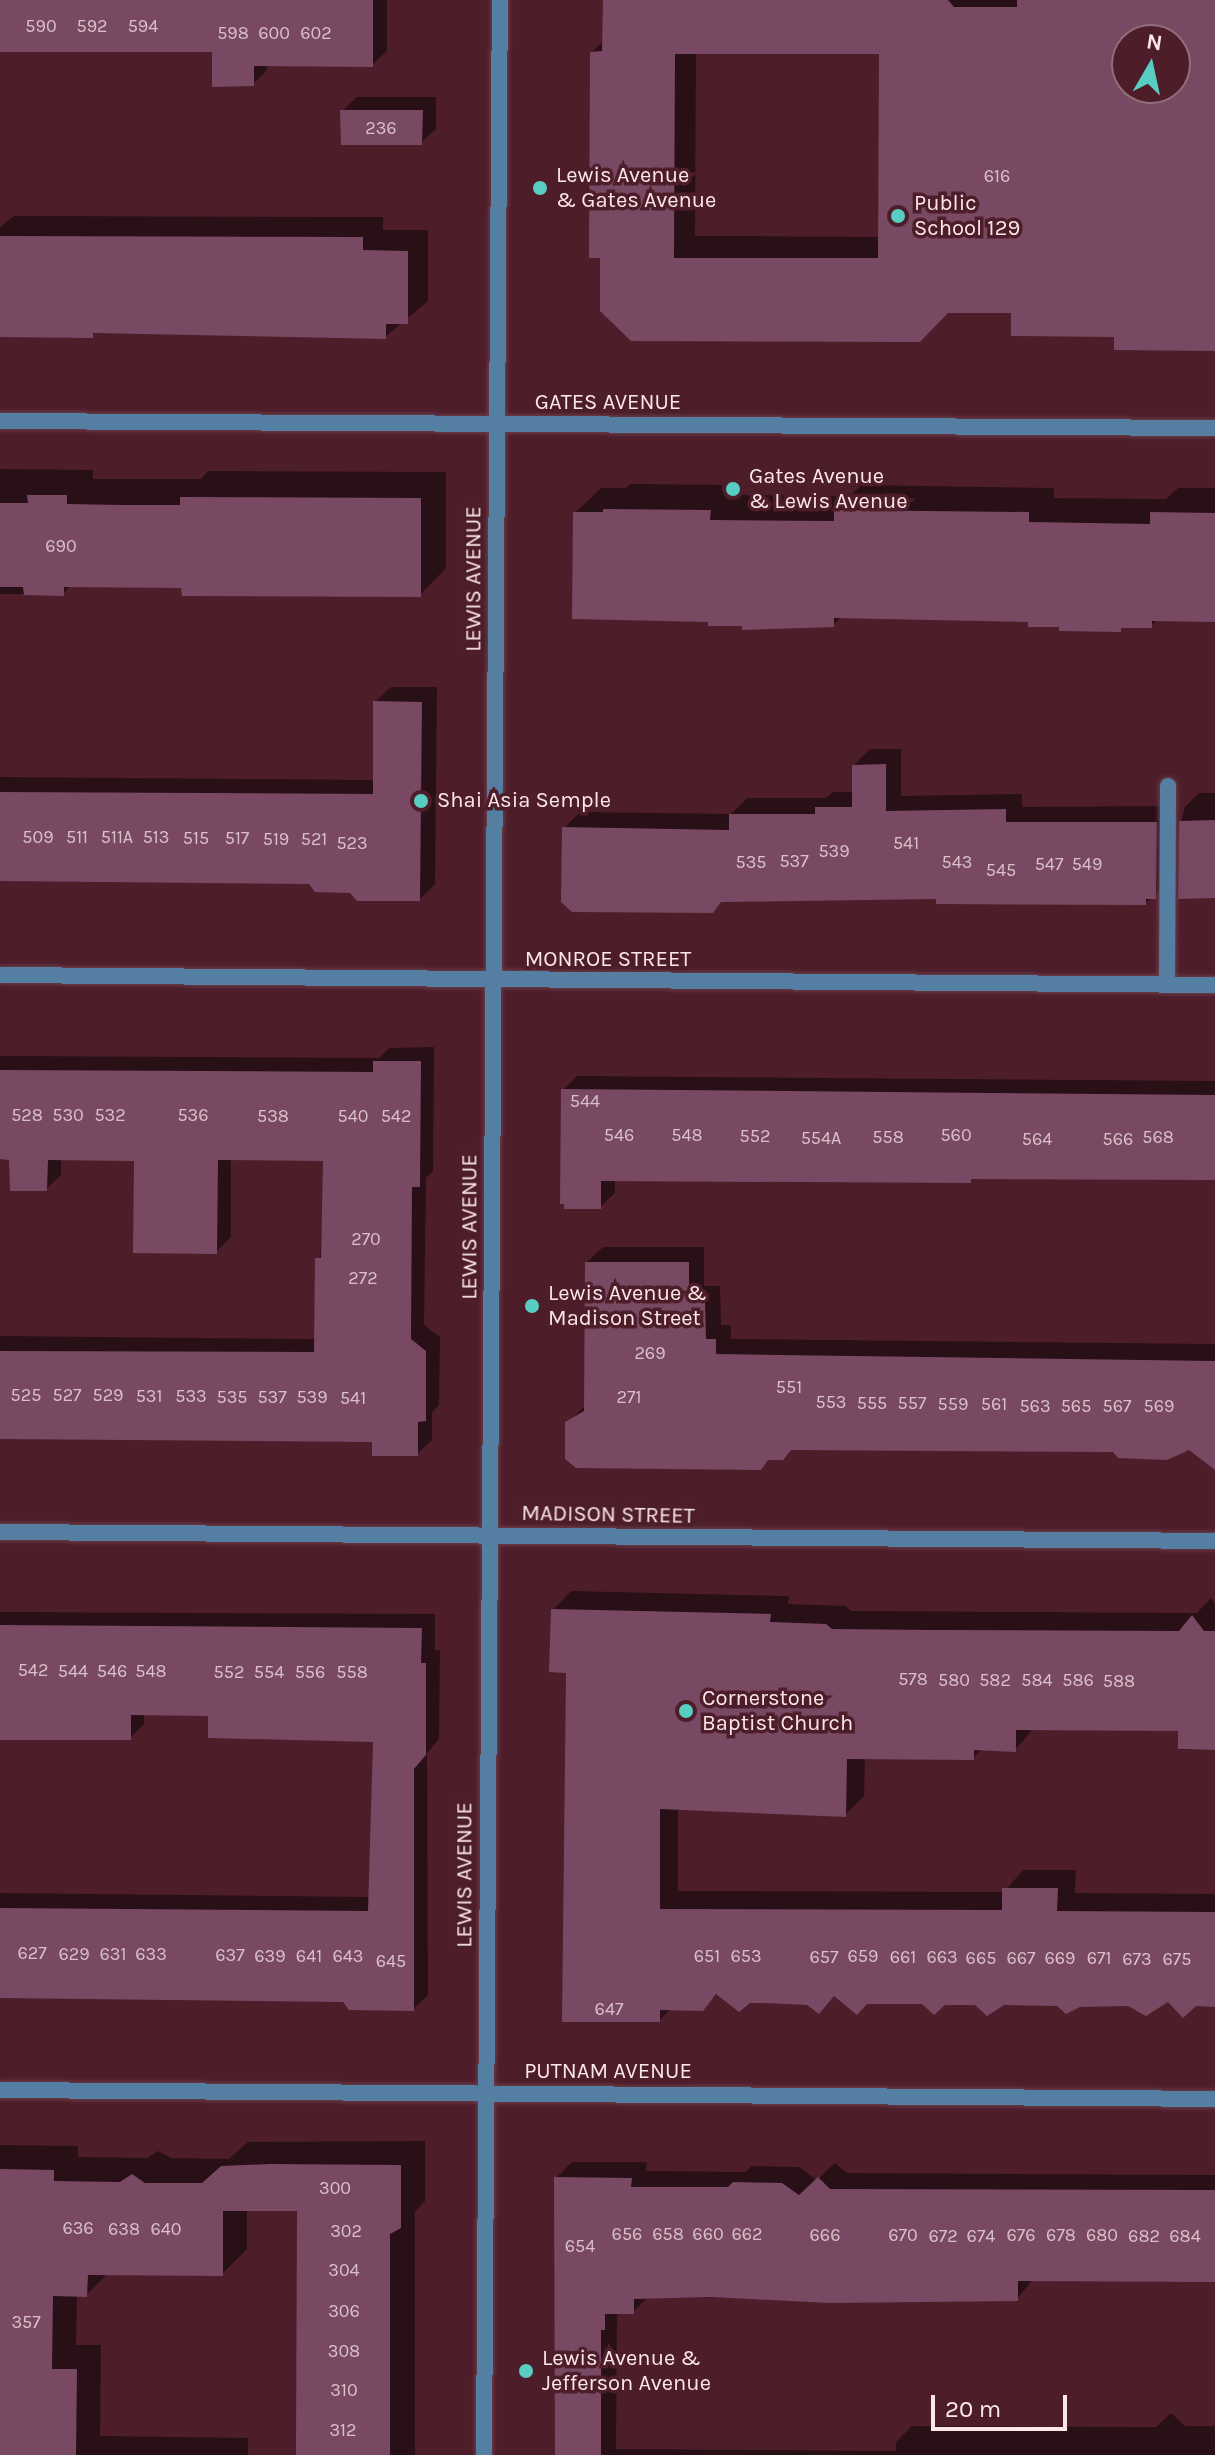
<!DOCTYPE html>
<html>
<head>
<meta charset="utf-8">
<style>
	body { margin:0 }
	#map { position:relative; width:1215px; height:2455px; overflow:hidden; background:#4e1d2a; font-family:Karla,sans-serif }
	div>[style] { position:absolute }
	[style*='--x'] { left:calc(var(--x)*1px); top:calc(var(--y)*1px); width:calc(var(--w)*1px); rotate:calc(var(--a)*1deg) }
	.shadow>* { inset:0; background:#0007 }
	.building>* { inset:0; background:#794964 }
	.roads { filter:drop-shadow(0 0 2px #6a3d49) drop-shadow(0 0 2px #6a3d49) }
	.lane>* { height:16px; margin:-8px; padding:0 8px; transform-origin:8px; border-radius:8px; background:#557ea3 }
	.street>* { height:16px; margin:-8px; padding:0 8px; transform-origin:8px; border-radius:8px; background:#557ea3 }
	.dots>* { width:22px; height:22px; translate:-50% -50%; box-sizing:border-box; border:4px solid #4e1d2a; border-radius:50% }
	span { translate:-50% -50%; white-space:nowrap; text-align:center; line-height:1.15; -webkit-text-stroke:7px #4e1d2a; paint-order:stroke }
	.number-label { font-size:18px; color:#dac0c8 }
	.number-label span { -webkit-text-stroke-width:0 }
	.poi-label { font-size:22px; color:#fbe7ea }
	.left { translate:0 -50%; text-align:left }
	.street-label { font-size:22px; color:#fbe7ea }
	.north { position:absolute; left:1111px; top:24px; width:80px; height:80px; box-sizing:border-box; background:#4e1d2a; border:2px solid #936e77; border-radius:50%; rotate:9deg; font-size:22px; font-weight:700; line-height:32px; text-align:center; color:#fbe7ea }
	.north::after { content:''; display:block; margin:auto; width:28px; height:36px; background:#57cec1; clip-path:polygon(50% 0,100% 100%,50% 72%,0 100%) }
	.scale { position:absolute; left:931px; top:2395px; width:136px; height:36px; box-sizing:border-box; border:4px solid #fbe7ea; border-top:0; padding-left:10px; font-size:24px; line-height:28px; white-space:nowrap; color:#fbe7ea; -webkit-text-stroke:6px #4e1d2a; paint-order:stroke }
</style>
</head>
<body>
<div id="map">
	<div class="shadow">
		<div style="clip-path:polygon(0 0,387px 0,387px 51px,372px 65px,267px 64px,267px 70px,253px 84px,214px 50px,0 50px)"></div>
		<div style="clip-path:polygon(evenodd,606px 0,1215px 0,1215px 349px,1116px 335px,1014px 311px,602px 256px,592px 52px,605px 40px,606px 0,1127px 40px,1175px 40px,1175px 88px,1127px 88px,1127px 40px,606px 0,696px 52px,881px 52px,880px 237px,695px 236px,696px 52px)"></div>
		<div style="clip-path:polygon(357px 97px,436px 97px,436px 129px,421px 143px,342px 111px)"></div>
		<div style="clip-path:polygon(14px 216px,383px 217px,383px 230px,428px 230px,428px 301px,385px 337px,172px 332px,0 335px,0 227px)"></div>
		<div style="clip-path:polygon(0 469px,93px 470px,93px 479px,201px 479px,208px 471px,446px 472px,446px 568px,420px 595px,71px 585px,63px 594px,0 594px)"></div>
		<div style="clip-path:polygon(630px 484px,735px 485px,735px 495px,850px 496px,861px 485px,1054px 488px,1054px 498px,1166px 499px,1178px 488px,1215px 488px,1215px 620px,1158px 619px,1151px 626px,1123px 626px,1120px 630px,1030px 620px,842px 616px,833px 625px,744px 628px,744px 624px,575px 513px,601px 488px,626px 488px)"></div>
		<div style="clip-path:polygon(391px 687px,437px 687px,435px 884px,420px 899px,351px 891px,310px 882px,0 879px,0 777px,375px 780px,375px 702px)"></div>
		<div style="clip-path:polygon(870px 749px,901px 749px,901px 796px,1022px 794px,1022px 807px,1172px 806px,1172px 881px,1145px 903px,938px 897px,564px 828px,580px 812px,731px 814px,747px 798px,826px 798px,833px 792px,854px 792px,854px 765px)"></div>
		<div style="clip-path:polygon(1199px 793px,1215px 793px,1215px 897px,1181px 822px,1185px 807px)"></div>
		<div style="clip-path:polygon(434px 1047px,433px 1171px,426px 1178px,424px 1325px,440px 1337px,439px 1405px,432px 1413px,432px 1440px,417px 1454px,374px 1440px,0 1437px,0 1336px,316px 1339px,325px 1159px,231px 1158px,231px 1237px,216px 1252px,136px 1159px,61px 1158px,61px 1175px,46px 1189px,11px 1158px,0 1157px,0 1056px,379px 1058px,389px 1048px)"></div>
		<div style="clip-path:polygon(577px 1076px,1215px 1081px,1215px 1179px,615px 1179px,615px 1193px,600px 1207px,563px 1090px)"></div>
		<div style="clip-path:polygon(603px 1247px,704px 1247px,704px 1286px,720px 1286px,721px 1325px,731px 1325px,731px 1339px,1215px 1344px,1215px 1455px,1189px 1447px,1113px 1450px,793px 1448px,567px 1423px,586px 1405px,587px 1262px)"></div>
		<div style="clip-path:polygon(571px 1591px,789px 1596px,788px 1604px,846px 1606px,851px 1611px,1197px 1613px,1211px 1598px,1215px 1603px,1215px 1749px,1180px 1750px,1180px 1729px,1034px 1728px,1015px 1750px,982px 1749px,973px 1758px,865px 1758px,864px 1796px,845px 1815px,678px 1808px,678px 1891px,1004px 1892px,1023px 1870px,1076px 1870px,1075px 1893px,1215px 1894px,1215px 2005px,1168px 2000px,1129px 2004px,923px 2002px,835px 1994px,808px 2003px,718px 1993px,702px 2009px,671px 2008px,660px 2020px,553px 1610px)"></div>
		<div style="clip-path:polygon(0 1612px,435px 1614px,435px 1650px,440px 1650px,439px 1739px,427px 1753px,428px 1995px,413px 2009px,344px 2000px,0 1996px,0 1893px,370px 1897px,375px 1740px,210px 1714px,144px 1714px,144px 1724px,130px 1738px,0 1737px)"></div>
		<div style="clip-path:polygon(425px 2141px,425px 2201px,415px 2212px,415px 2455px,299px 2455px,299px 2209px,247px 2209px,247px 2249px,222px 2274px,108px 2273px,86px 2295px,77px 2294px,76px 2345px,101px 2345px,100px 2436px,248px 2438px,248px 2455px,0 2455px,0 2145px,78px 2146px,78px 2157px,147px 2158px,158px 2151px,171px 2158px,229px 2159px,248px 2142px)"></div>
		<div style="clip-path:polygon(572px 2162px,647px 2162px,646px 2171px,746px 2172px,751px 2166px,799px 2167px,817px 2180px,835px 2163px,847px 2173px,1215px 2175px,1215px 2281px,1033px 2279px,1017px 2299px,648px 2297px,633px 2312px,620px 2312px,617px 2316px,616px 2449px,896px 2451px,896px 2442px,912px 2426px,1156px 2427px,1171px 2413px,1185px 2426px,1215px 2426px,1215px 2455px,556px 2455px,556px 2178px)"></div>
	</div>
	<div class="building">
		<div style="clip-path:polygon(0 0,373px 0,373px 67px,254px 66px,254px 86px,212px 87px,212px 52px,0 52px)"></div>
		<div style="clip-path:polygon(evenodd,603px 0,948px 0,954px 7px,1017px 7px,1017px 0,1215px 0,1215px 351px,1114px 350px,1114px 337px,1011px 336px,1011px 313px,948px 313px,920px 342px,631px 341px,600px 311px,600px 258px,589px 258px,590px 52px,602px 51px,603px 0,1127px 40px,1175px 40px,1175px 88px,1127px 88px,1127px 40px,603px 0,675px 54px,879px 54px,878px 258px,674px 258px,675px 54px)"></div>
		<div style="clip-path:polygon(340px 110px,423px 110px,422px 145px,341px 145px)"></div>
		<div style="clip-path:polygon(0 236px,363px 237px,363px 250px,408px 251px,408px 324px,386px 324px,386px 339px,93px 333px,93px 338px,0 337px)"></div>
		<div style="clip-path:polygon(27px 495px,67px 495px,67px 504px,123px 505px,180px 505px,180px 497px,421px 498px,421px 597px,182px 596px,181px 588px,64px 587px,64px 596px,24px 595px,23px 587px,0 587px,0 503px,28px 503px)"></div>
		<div style="clip-path:polygon(603px 509px,711px 510px,710px 520px,834px 521px,834px 510px,1029px 512px,1029px 522px,1150px 524px,1150px 512px,1215px 513px,1215px 622px,1152px 621px,1152px 628px,1121px 628px,1121px 632px,1059px 631px,1059px 627px,1028px 627px,1028px 622px,834px 618px,834px 627px,742px 630px,742px 626px,708px 626px,708px 622px,572px 619px,573px 512px,603px 512px)"></div>
		<div style="clip-path:polygon(373px 701px,422px 702px,420px 901px,357px 901px,350px 893px,315px 892px,309px 884px,0 881px,0 792px,373px 794px)"></div>
		<div style="clip-path:polygon(886px 764px,886px 811px,1006px 809px,1006px 822px,1157px 822px,1156px 899px,1146px 899px,1146px 905px,936px 904px,936px 899px,721px 902px,713px 913px,572px 912px,561px 902px,562px 827px,729px 830px,729px 814px,815px 814px,815px 807px,852px 807px,852px 765px)"></div>
		<div style="clip-path:polygon(1215px 820px,1215px 898px,1178px 899px,1179px 821px)"></div>
		<div style="clip-path:polygon(373px 1061px,421px 1061px,420px 1187px,412px 1187px,411px 1339px,426px 1351px,426px 1421px,418px 1422px,418px 1456px,372px 1456px,372px 1442px,0 1439px,0 1351px,314px 1352px,315px 1258px,321px 1258px,323px 1161px,218px 1160px,217px 1254px,133px 1253px,134px 1161px,48px 1160px,47px 1191px,10px 1191px,9px 1160px,0 1159px,0 1070px,373px 1072px)"></div>
		<div style="clip-path:polygon(561px 1089px,1215px 1095px,1215px 1180px,971px 1179px,971px 1183px,601px 1181px,601px 1209px,564px 1209px,564px 1204px,560px 1204px)"></div>
		<div style="clip-path:polygon(585px 1262px,689px 1262px,689px 1301px,705px 1301px,706px 1339px,716px 1339px,716px 1354px,1215px 1361px,1215px 1470px,1189px 1450px,1167px 1460px,1118px 1458px,1113px 1452px,791px 1450px,783px 1460px,768px 1460px,761px 1470px,576px 1468px,565px 1459px,565px 1422px,584px 1411px)"></div>
		<div style="clip-path:polygon(551px 1609px,771px 1614px,770px 1622px,826px 1624px,832px 1629px,934px 1630px,1179px 1631px,1192px 1615px,1204px 1631px,1215px 1631px,1215px 1750px,1178px 1749px,1178px 1731px,1016px 1730px,1016px 1752px,974px 1750px,974px 1760px,847px 1759px,846px 1817px,660px 1809px,660px 1909px,1002px 1910px,1002px 1888px,1058px 1888px,1057px 1911px,1215px 1912px,1215px 2007px,1196px 2006px,1183px 2018px,1168px 2002px,1146px 2016px,1128px 2006px,1080px 2007px,1066px 2014px,1057px 2006px,1004px 2005px,987px 2016px,975px 2005px,945px 2005px,934px 2015px,922px 2004px,867px 2004px,857px 2015px,834px 1996px,819px 2014px,807px 2005px,764px 2003px,750px 2003px,739px 2012px,716px 1994px,703px 2011px,660px 2010px,660px 2022px,562px 2022px,566px 1673px,549px 1672px)"></div>
		<div style="clip-path:polygon(0 1625px,422px 1628px,421px 1663px,426px 1663px,426px 1755px,414px 1769px,414px 2011px,349px 2010px,343px 2002px,0 1998px,0 1908px,368px 1911px,373px 1742px,208px 1738px,208px 1716px,131px 1715px,131px 1740px,0 1740px)"></div>
		<div style="clip-path:polygon(269px 2164px,401px 2165px,401px 2228px,390px 2234px,390px 2455px,296px 2455px,297px 2211px,223px 2211px,223px 2276px,88px 2275px,87px 2297px,53px 2296px,52px 2369px,77px 2369px,76px 2455px,0 2455px,0 2169px,54px 2170px,54px 2181px,120px 2182px,132px 2174px,145px 2183px,202px 2183px,221px 2166px)"></div>
		<div style="clip-path:polygon(554px 2177px,632px 2178px,631px 2187px,728px 2187px,733px 2182px,782px 2183px,799px 2195px,818px 2177px,830px 2189px,1215px 2190px,1215px 2282px,1018px 2281px,1018px 2301px,829px 2303px,711px 2297px,634px 2299px,634px 2314px,605px 2314px,605px 2330px,601px 2330px,601px 2455px,555px 2455px)"></div>
	</div>
	<div class="roads">
		<div class="lane">
			<div style="--x:1167;--y:985;--w:199;--a:-89.7"></div>
		</div>
		<div class="street">
			<div style="--x:0;--y:421;--w:1215;--a:0.33"></div>
			<div style="--x:0;--y:975;--w:1215;--a:0.47"></div>
			<div style="--x:0;--y:1532;--w:1215;--a:0.42"></div>
			<div style="--x:0;--y:2090;--w:1215;--a:0.42"></div>
			<div style="--x:484;--y:2455;--w:2455;--a:-89.63"></div>
		</div>
	</div>
	<div class="dots">
		<div style="left:540px;top:188px;background:#57cec1"></div>
		<div style="left:898px;top:216px;background:#57cec1"></div>
		<div style="left:733px;top:489px;background:#57cec1"></div>
		<div style="left:421px;top:801px;background:#57cec1"></div>
		<div style="left:532px;top:1306px;background:#57cec1"></div>
		<div style="left:686px;top:1711px;background:#57cec1"></div>
		<div style="left:526px;top:2371px;background:#57cec1"></div>
	</div>
	<div class="number-label">
		<span style="left:41px;top:26px">590</span>
		<span style="left:92px;top:26px">592</span>
		<span style="left:143px;top:26px">594</span>
		<span style="left:233px;top:33px">598</span>
		<span style="left:274px;top:33px">600</span>
		<span style="left:316px;top:33px">602</span>
		<span style="left:381px;top:128px">236</span>
		<span style="left:997px;top:176px">616</span>
		<span style="left:61px;top:546px">690</span>
		<span style="left:38px;top:837px">509</span>
		<span style="left:77px;top:837px">511</span>
		<span style="left:117px;top:837px">511A</span>
		<span style="left:156px;top:837px">513</span>
		<span style="left:196px;top:838px">515</span>
		<span style="left:237px;top:838px">517</span>
		<span style="left:276px;top:839px">519</span>
		<span style="left:314px;top:839px">521</span>
		<span style="left:352px;top:843px">523</span>
		<span style="left:906px;top:843px">541</span>
		<span style="left:834px;top:851px">539</span>
		<span style="left:794px;top:861px">537</span>
		<span style="left:751px;top:862px">535</span>
		<span style="left:957px;top:862px">543</span>
		<span style="left:1049px;top:864px">547</span>
		<span style="left:1087px;top:864px">549</span>
		<span style="left:1001px;top:870px">545</span>
		<span style="left:585px;top:1101px">544</span>
		<span style="left:27px;top:1115px">528</span>
		<span style="left:68px;top:1115px">530</span>
		<span style="left:110px;top:1115px">532</span>
		<span style="left:193px;top:1115px">536</span>
		<span style="left:273px;top:1116px">538</span>
		<span style="left:353px;top:1116px">540</span>
		<span style="left:396px;top:1116px">542</span>
		<span style="left:619px;top:1135px">546</span>
		<span style="left:687px;top:1135px">548</span>
		<span style="left:956px;top:1135px">560</span>
		<span style="left:755px;top:1136px">552</span>
		<span style="left:888px;top:1137px">558</span>
		<span style="left:1158px;top:1137px">568</span>
		<span style="left:821px;top:1138px">554A</span>
		<span style="left:1037px;top:1139px">564</span>
		<span style="left:1118px;top:1139px">566</span>
		<span style="left:366px;top:1239px">270</span>
		<span style="left:363px;top:1278px">272</span>
		<span style="left:650px;top:1353px">269</span>
		<span style="left:789px;top:1387px">551</span>
		<span style="left:26px;top:1395px">525</span>
		<span style="left:67px;top:1395px">527</span>
		<span style="left:108px;top:1395px">529</span>
		<span style="left:149px;top:1396px">531</span>
		<span style="left:191px;top:1396px">533</span>
		<span style="left:232px;top:1397px">535</span>
		<span style="left:272px;top:1397px">537</span>
		<span style="left:312px;top:1397px">539</span>
		<span style="left:629px;top:1397px">271</span>
		<span style="left:353px;top:1398px">541</span>
		<span style="left:831px;top:1402px">553</span>
		<span style="left:872px;top:1403px">555</span>
		<span style="left:912px;top:1403px">557</span>
		<span style="left:953px;top:1404px">559</span>
		<span style="left:994px;top:1404px">561</span>
		<span style="left:1035px;top:1406px">563</span>
		<span style="left:1076px;top:1406px">565</span>
		<span style="left:1117px;top:1406px">567</span>
		<span style="left:1159px;top:1406px">569</span>
		<span style="left:33px;top:1670px">542</span>
		<span style="left:73px;top:1671px">544</span>
		<span style="left:112px;top:1671px">546</span>
		<span style="left:151px;top:1671px">548</span>
		<span style="left:229px;top:1672px">552</span>
		<span style="left:269px;top:1672px">554</span>
		<span style="left:310px;top:1672px">556</span>
		<span style="left:352px;top:1672px">558</span>
		<span style="left:913px;top:1679px">578</span>
		<span style="left:954px;top:1680px">580</span>
		<span style="left:995px;top:1680px">582</span>
		<span style="left:1037px;top:1680px">584</span>
		<span style="left:1078px;top:1680px">586</span>
		<span style="left:1119px;top:1681px">588</span>
		<span style="left:32px;top:1953px">627</span>
		<span style="left:74px;top:1954px">629</span>
		<span style="left:113px;top:1954px">631</span>
		<span style="left:151px;top:1954px">633</span>
		<span style="left:230px;top:1955px">637</span>
		<span style="left:270px;top:1956px">639</span>
		<span style="left:309px;top:1956px">641</span>
		<span style="left:348px;top:1956px">643</span>
		<span style="left:707px;top:1956px">651</span>
		<span style="left:746px;top:1956px">653</span>
		<span style="left:863px;top:1956px">659</span>
		<span style="left:824px;top:1957px">657</span>
		<span style="left:903px;top:1957px">661</span>
		<span style="left:942px;top:1957px">663</span>
		<span style="left:981px;top:1958px">665</span>
		<span style="left:1021px;top:1958px">667</span>
		<span style="left:1060px;top:1958px">669</span>
		<span style="left:1099px;top:1958px">671</span>
		<span style="left:1137px;top:1959px">673</span>
		<span style="left:1177px;top:1959px">675</span>
		<span style="left:391px;top:1961px">645</span>
		<span style="left:609px;top:2009px">647</span>
		<span style="left:335px;top:2188px">300</span>
		<span style="left:78px;top:2228px">636</span>
		<span style="left:124px;top:2229px">638</span>
		<span style="left:166px;top:2229px">640</span>
		<span style="left:346px;top:2231px">302</span>
		<span style="left:627px;top:2234px">656</span>
		<span style="left:668px;top:2234px">658</span>
		<span style="left:708px;top:2234px">660</span>
		<span style="left:747px;top:2234px">662</span>
		<span style="left:825px;top:2235px">666</span>
		<span style="left:903px;top:2235px">670</span>
		<span style="left:1021px;top:2235px">676</span>
		<span style="left:1061px;top:2235px">678</span>
		<span style="left:1102px;top:2235px">680</span>
		<span style="left:943px;top:2236px">672</span>
		<span style="left:981px;top:2236px">674</span>
		<span style="left:1144px;top:2236px">682</span>
		<span style="left:1185px;top:2236px">684</span>
		<span style="left:580px;top:2246px">654</span>
		<span style="left:344px;top:2270px">304</span>
		<span style="left:344px;top:2311px">306</span>
		<span style="left:26px;top:2322px">357</span>
		<span style="left:344px;top:2351px">308</span>
		<span style="left:344px;top:2390px">310</span>
		<span style="left:343px;top:2430px">312</span>
	</div>
	<div class="poi-label">
		<span class="left" style="left:556px;top:188px">Lewis Avenue<br>&amp; Gates Avenue</span>
		<span class="left" style="left:914px;top:216px">Public<br>School 129</span>
		<span class="left" style="left:749px;top:489px">Gates Avenue<br>&amp; Lewis Avenue</span>
		<span class="left" style="left:437px;top:801px">Shai Asia Semple</span>
		<span class="left" style="left:548px;top:1306px">Lewis Avenue &amp;<br>Madison Street</span>
		<span class="left" style="left:702px;top:1711px">Cornerstone<br>Baptist Church</span>
		<span class="left" style="left:542px;top:2371px">Lewis Avenue &amp;<br>Jefferson Avenue</span>
	</div>
	<div class="street-label">
		<span style="left:608px;top:403px">GATES AVENUE</span>
		<span style="left:474px;top:579px;rotate:-90deg">LEWIS AVENUE</span>
		<span style="left:608px;top:960px">MONROE STREET</span>
		<span style="left:470px;top:1227px;rotate:-90deg">LEWIS AVENUE</span>
		<span style="left:608px;top:1515px;rotate:1deg">MADISON STREET</span>
		<span style="left:465px;top:1875px;rotate:-90deg">LEWIS AVENUE</span>
		<span style="left:608px;top:2072px">PUTNAM AVENUE</span>
	</div>
	<div class="north">N</div>
	<div class="scale">20 m</div>
</div>
</body>
</html>
